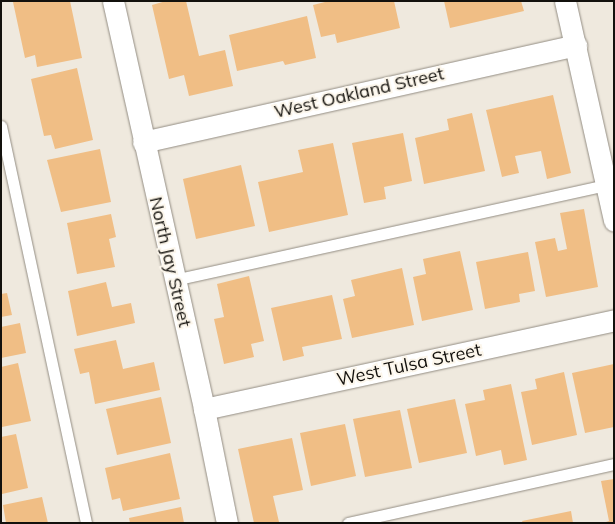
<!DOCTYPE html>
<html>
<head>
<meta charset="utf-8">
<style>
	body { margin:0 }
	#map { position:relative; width:615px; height:524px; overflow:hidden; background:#efe9de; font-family:Mulish,sans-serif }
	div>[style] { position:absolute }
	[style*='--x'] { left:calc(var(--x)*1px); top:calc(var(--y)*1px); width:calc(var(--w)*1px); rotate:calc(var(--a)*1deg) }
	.building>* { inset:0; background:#f0be85 }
	.roads { filter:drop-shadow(0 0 1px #938d83) drop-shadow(0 0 1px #938d83) }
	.service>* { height:11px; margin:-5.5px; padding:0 5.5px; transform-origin:5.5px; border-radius:5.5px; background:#fff }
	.minor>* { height:21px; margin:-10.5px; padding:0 10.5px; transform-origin:10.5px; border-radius:10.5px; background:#fff }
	span { translate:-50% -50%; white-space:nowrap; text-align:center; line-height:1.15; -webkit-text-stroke:4px #fcf6eb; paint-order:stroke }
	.street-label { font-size:18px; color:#13110d }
	.frame { position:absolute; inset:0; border:2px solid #13110d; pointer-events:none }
</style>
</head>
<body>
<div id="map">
	<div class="building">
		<div style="clip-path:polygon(70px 1px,82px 58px,37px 67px,35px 55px,25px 58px,13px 2px)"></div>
		<div style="clip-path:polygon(166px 1px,186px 1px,199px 56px,225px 50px,233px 86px,189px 96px,184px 75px,169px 79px,152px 5px)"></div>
		<div style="clip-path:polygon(329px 1px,394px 1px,400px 28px,337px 43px,335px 34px,321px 37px,313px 5px)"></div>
		<div style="clip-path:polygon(444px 1px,521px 1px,524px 11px,450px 28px)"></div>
		<div style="clip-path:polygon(307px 16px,316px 58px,285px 65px,283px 61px,237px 71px,229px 35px)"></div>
		<div style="clip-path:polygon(77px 68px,93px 140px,55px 149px,51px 135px,44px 136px,31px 79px)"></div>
		<div style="clip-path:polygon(553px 95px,571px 173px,547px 179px,541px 151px,515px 156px,519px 173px,502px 177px,486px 110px)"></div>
		<div style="clip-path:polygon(472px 113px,485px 171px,424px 184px,415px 138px,449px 130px,447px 119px)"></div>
		<div style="clip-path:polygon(403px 133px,412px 181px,384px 187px,386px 199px,364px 203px,352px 143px)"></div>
		<div style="clip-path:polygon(333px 143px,348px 215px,269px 232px,258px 182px,303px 172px,298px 150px)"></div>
		<div style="clip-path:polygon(100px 149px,111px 202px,61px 212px,47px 160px)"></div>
		<div style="clip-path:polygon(241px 165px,255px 226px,196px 239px,183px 179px)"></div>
		<div style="clip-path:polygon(584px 209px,598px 287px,546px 297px,535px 242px,555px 238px,558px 251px,567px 249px,560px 213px)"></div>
		<div style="clip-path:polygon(111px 214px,116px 237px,109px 239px,115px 267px,77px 274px,67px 223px)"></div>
		<div style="clip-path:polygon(460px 251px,473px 310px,422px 321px,413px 277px,426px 274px,423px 259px)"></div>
		<div style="clip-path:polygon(528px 252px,535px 291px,519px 294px,520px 302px,485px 309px,476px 262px)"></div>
		<div style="clip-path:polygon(402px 268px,414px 325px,352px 338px,343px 299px,355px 296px,351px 280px)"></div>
		<div style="clip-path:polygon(249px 276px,264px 341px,251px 344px,254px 357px,224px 364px,214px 319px,224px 317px,217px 284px)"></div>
		<div style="clip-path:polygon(106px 282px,112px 307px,131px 303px,135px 323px,77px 336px,68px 291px)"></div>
		<div style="clip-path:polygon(7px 293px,12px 315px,1px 317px,1px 294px)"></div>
		<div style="clip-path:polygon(332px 295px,342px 339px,302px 347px,304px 356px,283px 361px,271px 308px)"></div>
		<div style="clip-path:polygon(20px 323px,26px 353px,1px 358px,1px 327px)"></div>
		<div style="clip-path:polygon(116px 340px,123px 369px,154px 362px,160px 390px,95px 404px,89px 372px,80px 374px,74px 349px)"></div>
		<div style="clip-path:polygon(18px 363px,31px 421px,2px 427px,1px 367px)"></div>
		<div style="clip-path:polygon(614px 364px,614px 427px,585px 433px,572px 373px)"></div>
		<div style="clip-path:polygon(564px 372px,577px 435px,532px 445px,521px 392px,537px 389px,535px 379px)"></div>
		<div style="clip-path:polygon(511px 384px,527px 460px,504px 465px,501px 450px,476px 456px,465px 404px,485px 400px,483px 390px)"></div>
		<div style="clip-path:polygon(161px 397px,171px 443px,117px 455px,106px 409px)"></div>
		<div style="clip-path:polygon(455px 399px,467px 453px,419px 463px,407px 409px)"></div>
		<div style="clip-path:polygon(400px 410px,412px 468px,365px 477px,353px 419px)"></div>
		<div style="clip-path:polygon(345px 424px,356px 476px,311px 486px,300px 433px)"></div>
		<div style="clip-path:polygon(16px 434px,28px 488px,2px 494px,1px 437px)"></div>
		<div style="clip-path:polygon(292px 438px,303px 490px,273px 496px,279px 522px,254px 523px,238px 449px)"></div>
		<div style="clip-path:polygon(170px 453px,180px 499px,123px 511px,120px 498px,112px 500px,105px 468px)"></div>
		<div style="clip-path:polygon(614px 479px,614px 523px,603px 523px,609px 521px,601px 481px)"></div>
		<div style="clip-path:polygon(42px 497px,48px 523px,6px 523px,3px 505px)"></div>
		<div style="clip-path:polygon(181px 507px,184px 523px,130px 523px,129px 518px)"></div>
		<div style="clip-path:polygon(571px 511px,573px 523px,523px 523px,522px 521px)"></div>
	</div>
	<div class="roads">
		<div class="service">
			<div style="--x:1;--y:126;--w:406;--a:77.9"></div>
			<div style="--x:174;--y:280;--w:442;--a:-12.4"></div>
			<div style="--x:348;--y:523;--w:272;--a:-12.5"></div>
		</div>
		<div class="minor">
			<div style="--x:113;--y:1;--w:418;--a:77.4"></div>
			<div style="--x:204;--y:409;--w:116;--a:78.6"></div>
			<div style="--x:565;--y:1;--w:225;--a:77.4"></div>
			<div style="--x:143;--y:142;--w:444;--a:-12.6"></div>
			<div style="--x:204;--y:409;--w:420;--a:-12.2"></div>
		</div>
	</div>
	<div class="street-label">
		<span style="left:359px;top:93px;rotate:-13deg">West Oakland Street</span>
		<span style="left:170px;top:262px;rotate:77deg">North Jay Street</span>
		<span style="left:409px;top:365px;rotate:-12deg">West Tulsa Street</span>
	</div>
	<div class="frame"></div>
</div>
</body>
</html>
